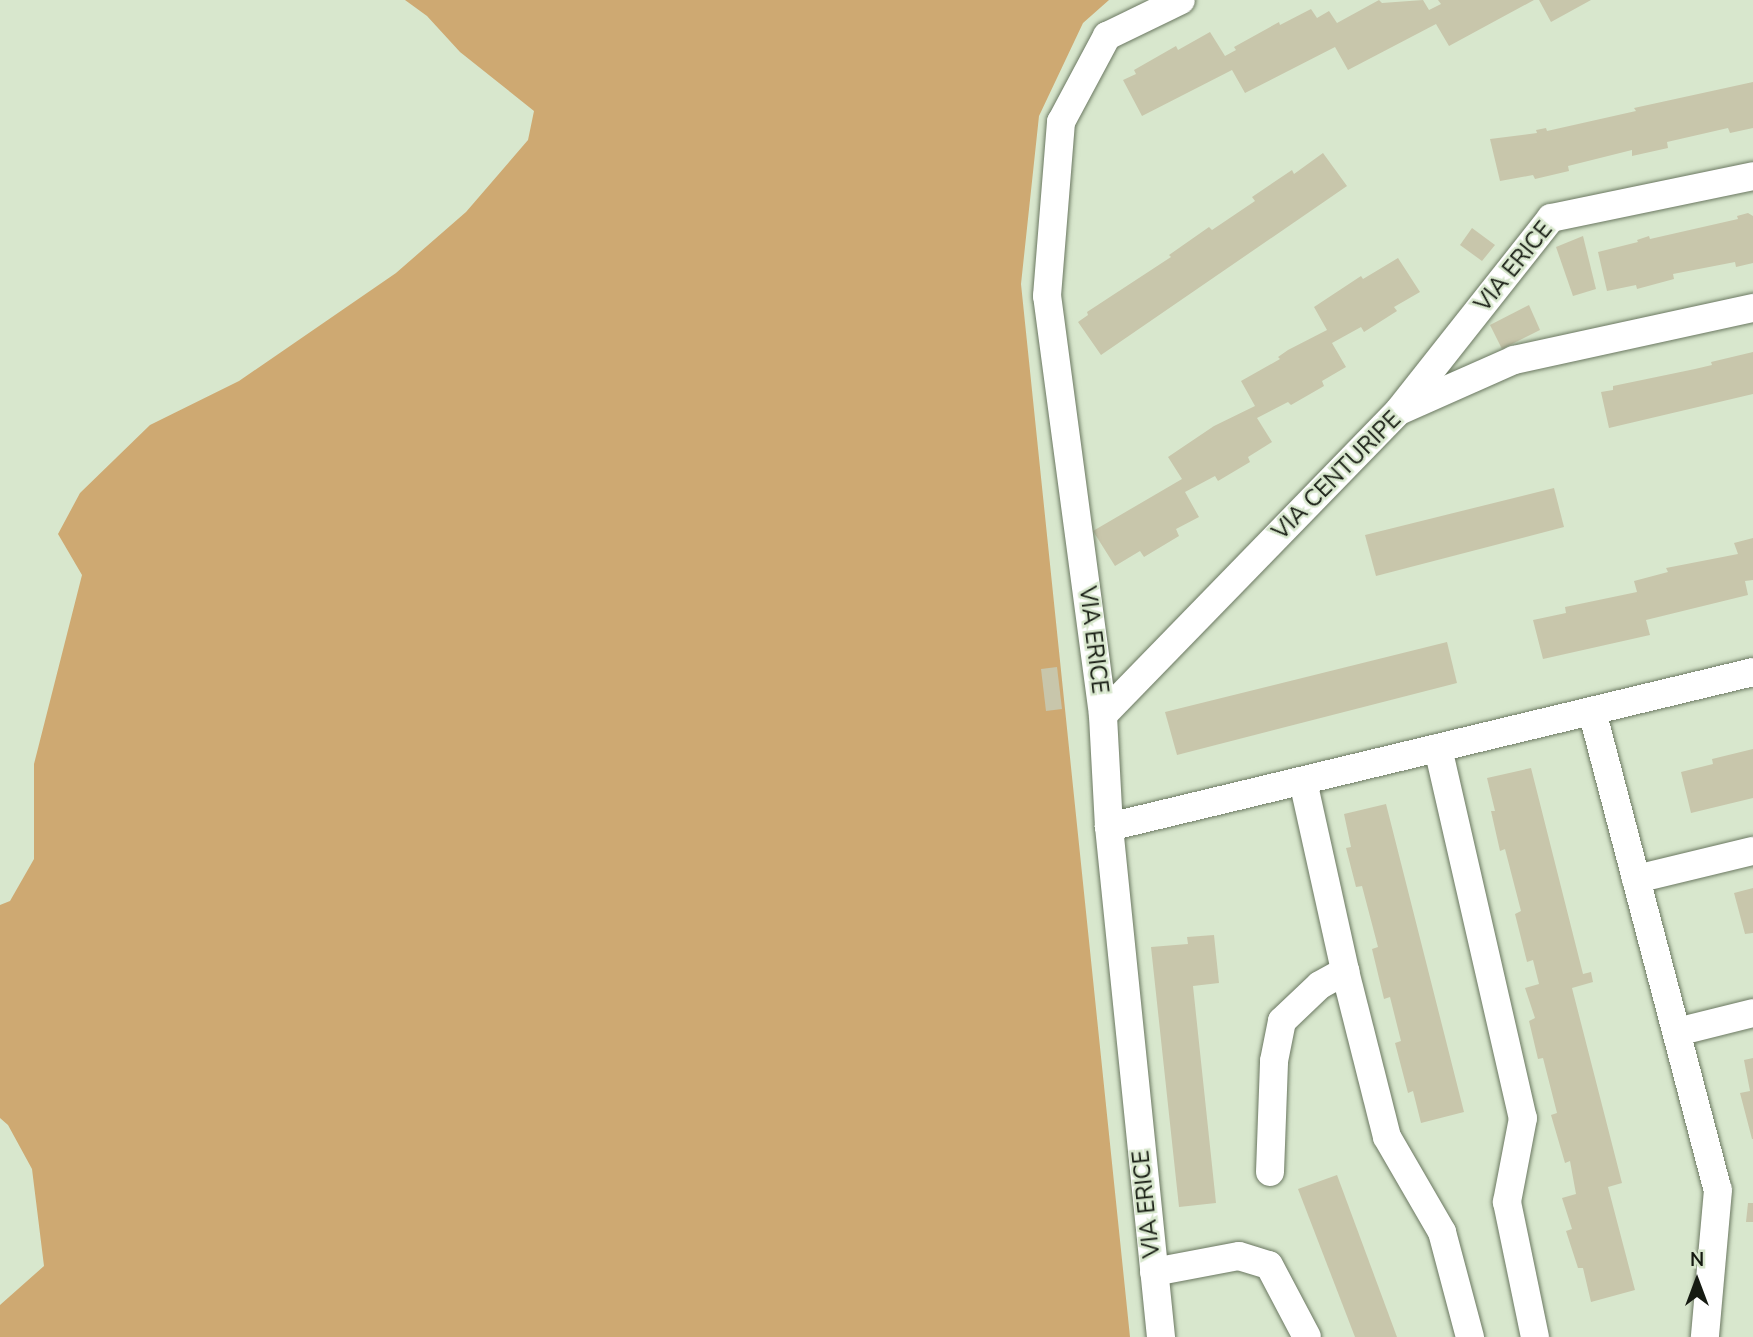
<!DOCTYPE html>
<html>
<head>
<meta charset="utf-8">
<style>
	body { margin:0 }
	#map { position:relative; width:1753px; height:1337px; overflow:hidden; background:#d8e7cd; font-family:"Nunito Sans",sans-serif }
	div>[style] { position:absolute }
	[style*='--x'] { left:calc(var(--x)*1px); top:calc(var(--y)*1px); width:calc(var(--w)*1px); rotate:calc(var(--a)*1deg) }
	.green>* { inset:0; background:#cea972 }
	.building>* { inset:0; background:#c8c6ab }
	.roads { filter:drop-shadow(0 0 2px #6b7861) drop-shadow(0 0 2px #6b7861) }
	.street>* { height:28px; margin:-14px; padding:0 14px; transform-origin:14px; border-radius:14px; background:#fff }
	span { translate:-50% -50%; white-space:nowrap; text-align:center; line-height:1.15; -webkit-text-stroke:5px #d8e7cd; paint-order:stroke }
	.street-label { font-size:23px; color:#161b12 }
	.north { position:absolute; left:1662px; top:1246px; width:70px; height:70px; -webkit-text-stroke:5px #d8e7cd; paint-order:stroke; rotate:0deg; font-size:19px; font-weight:700; line-height:28px; text-align:center; color:#161b12 }
	.north::after { content:''; display:block; margin:auto; width:24px; height:32px; background:#161b12; clip-path:polygon(50% 0,100% 100%,50% 72%,0 100%) }
</style>
</head>
<body>
<div id="map">
	<div class="green">
		<div style="clip-path:polygon(405px 0,1109px 0,1083px 23px,1039px 116px,1021px 284px,1130px 1337px,0 1337px,0 1305px,44px 1266px,32px 1169px,8px 1125px,0 1118px,0 905px,10px 901px,34px 859px,34px 764px,82px 575px,58px 534px,80px 493px,150px 425px,239px 381px,396px 273px,466px 212px,528px 140px,534px 111px,460px 52px,427px 16px)"></div>
	</div>
	<div class="building">
		<div style="clip-path:polygon(1379px 0,1382px 3px,1423px 0,1429px 10px,1441px 4px,1438px 0,1534px 0,1449px 46px,1436px 24px,1348px 70px,1335px 47px,1245px 93px,1232px 70px,1142px 116px,1123px 80px,1136px 74px,1134px 70px,1176px 46px,1178px 50px,1210px 32px,1225px 56px,1236px 50px,1234px 47px,1279px 22px,1280px 25px,1311px 9px,1317px 18px,1329px 11px,1337px 23px)"></div>
		<div style="clip-path:polygon(1539px 0,1591px 0,1551px 22px)"></div>
		<div style="clip-path:polygon(1753px 82px,1753px 128px,1730px 133px,1728px 128px,1667px 142px,1668px 148px,1632px 156px,1632px 150px,1568px 166px,1569px 171px,1535px 179px,1533px 175px,1500px 181px,1490px 139px,1537px 133px,1536px 130px,1546px 128px,1547px 131px,1636px 111px,1634px 108px)"></div>
		<div style="clip-path:polygon(1323px 153px,1347px 186px,1101px 355px,1078px 322px,1088px 315px,1087px 312px,1171px 257px,1169px 255px,1209px 227px,1212px 230px,1255px 201px,1252px 197px,1292px 170px,1294px 174px)"></div>
		<div style="clip-path:polygon(1748px 213px,1753px 216px,1753px 263px,1736px 267px,1735px 262px,1673px 274px,1674px 279px,1637px 289px,1636px 285px,1607px 291px,1598px 252px,1638px 242px,1637px 240px,1649px 236px,1650px 239px,1738px 219px,1737px 216px)"></div>
		<div style="clip-path:polygon(1472px 228px,1495px 245px,1482px 261px,1460px 245px)"></div>
		<div style="clip-path:polygon(1583px 236px,1596px 289px,1573px 296px,1556px 247px)"></div>
		<div style="clip-path:polygon(1398px 258px,1420px 292px,1394px 307px,1397px 311px,1364px 332px,1361px 327px,1332px 343px,1346px 367px,1322px 381px,1324px 386px,1291px 405px,1288px 402px,1257px 418px,1272px 442px,1248px 457px,1250px 462px,1218px 481px,1215px 476px,1185px 492px,1199px 517px,1176px 529px,1179px 536px,1144px 557px,1140px 551px,1115px 566px,1093px 531px,1182px 479px,1168px 457px,1214px 426px,1255px 406px,1241px 381px,1280px 359px,1278px 357px,1288px 350px,1327px 330px,1314px 307px,1361px 276px,1363px 279px)"></div>
		<div style="clip-path:polygon(1529px 305px,1540px 330px,1502px 349px,1490px 325px)"></div>
		<div style="clip-path:polygon(1753px 352px,1753px 394px,1609px 428px,1601px 392px,1613px 390px,1613px 386px,1695px 369px,1712px 365px,1711px 362px)"></div>
		<div style="clip-path:polygon(1554px 488px,1564px 527px,1376px 576px,1365px 535px)"></div>
		<div style="clip-path:polygon(1753px 538px,1753px 580px,1745px 581px,1748px 595px,1646px 620px,1650px 635px,1543px 659px,1533px 620px,1566px 613px,1565px 607px,1637px 592px,1634px 581px,1668px 572px,1666px 568px,1738px 554px,1734px 543px)"></div>
		<div style="clip-path:polygon(1447px 642px,1457px 683px,1177px 755px,1165px 712px)"></div>
		<div style="clip-path:polygon(1057px 667px,1062px 709px,1046px 711px,1041px 669px)"></div>
		<div style="clip-path:polygon(1753px 749px,1753px 798px,1691px 813px,1681px 772px,1713px 764px,1712px 759px)"></div>
		<div style="clip-path:polygon(1531px 768px,1583px 974px,1591px 972px,1593px 982px,1572px 988px,1622px 1183px,1608px 1187px,1635px 1290px,1591px 1302px,1583px 1268px,1578px 1268px,1566px 1231px,1572px 1229px,1562px 1198px,1576px 1194px,1570px 1161px,1565px 1163px,1551px 1115px,1557px 1113px,1543px 1058px,1538px 1059px,1529px 1021px,1535px 1018px,1525px 988px,1539px 984px,1533px 960px,1527px 962px,1515px 914px,1521px 911px,1505px 849px,1500px 851px,1491px 811px,1495px 811px,1487px 778px)"></div>
		<div style="clip-path:polygon(1386px 804px,1464px 1112px,1421px 1123px,1413px 1091px,1408px 1093px,1395px 1043px,1401px 1041px,1390px 997px,1384px 999px,1372px 949px,1378px 947px,1362px 886px,1356px 887px,1346px 848px,1351px 847px,1344px 814px)"></div>
		<div style="clip-path:polygon(1753px 888px,1753px 933px,1745px 934px,1734px 893px)"></div>
		<div style="clip-path:polygon(1214px 935px,1219px 983px,1193px 986px,1216px 1203px,1179px 1207px,1151px 947px,1188px 944px,1187px 937px)"></div>
		<div style="clip-path:polygon(1753px 1058px,1753px 1139px,1752px 1139px,1740px 1093px,1750px 1091px,1744px 1060px)"></div>
		<div style="clip-path:polygon(1337px 1175px,1397px 1337px,1355px 1337px,1298px 1189px)"></div>
		<div style="clip-path:polygon(1748px 1203px,1753px 1203px,1753px 1222px,1746px 1222px)"></div>
	</div>
	<div class="roads">
		<div class="street">
			<div style="--x:1401;--y:408;--w:242;--a:-51.7"></div>
			<div style="--x:1551;--y:218;--w:206;--a:-11.7"></div>
			<div style="--x:1592;--y:711;--w:495;--a:75.3"></div>
			<div style="--x:1718;--y:1190;--w:148;--a:95.1"></div>
			<div style="--x:1103;--y:715;--w:424;--a:-45.8"></div>
			<div style="--x:1399;--y:411;--w:126;--a:-23.9"></div>
			<div style="--x:1514;--y:360;--w:245;--a:-12.3"></div>
			<div style="--x:1438;--y:748;--w:380;--a:77.1"></div>
			<div style="--x:1523;--y:1118;--w:86;--a:100.8"></div>
			<div style="--x:1507;--y:1202;--w:138;--a:78.3"></div>
			<div style="--x:1303;--y:781;--w:195;--a:77.5"></div>
			<div style="--x:1345;--y:971;--w:171;--a:75.8"></div>
			<div style="--x:1387;--y:1137;--w:110;--a:59.9"></div>
			<div style="--x:1442;--y:1232;--w:109;--a:75.1"></div>
			<div style="--x:1109;--y:827;--w:662;--a:-13.53"></div>
			<div style="--x:1636;--y:879;--w:120;--a:-13.5"></div>
			<div style="--x:1677;--y:1032;--w:78;--a:-14"></div>
			<div style="--x:1270;--y:1172;--w:111;--a:-87.9"></div>
			<div style="--x:1274;--y:1061;--w:41;--a:-78.7"></div>
			<div style="--x:1282;--y:1021;--w:52;--a:-43.5"></div>
			<div style="--x:1320;--y:985;--w:29;--a:-29"></div>
			<div style="--x:1154;--y:1272;--w:86;--a:-10.7"></div>
			<div style="--x:1239;--y:1256;--w:31;--a:17"></div>
			<div style="--x:1269;--y:1265;--w:81;--a:62.2"></div>
			<div style="--x:1161;--y:1337;--w:513;--a:-95.82"></div>
			<div style="--x:1109;--y:827;--w:112;--a:-93.1"></div>
			<div style="--x:1103;--y:715;--w:423;--a:-97.6"></div>
			<div style="--x:1047;--y:296;--w:175;--a:-85.4"></div>
			<div style="--x:1061;--y:122;--w:98;--a:-61.9"></div>
			<div style="--x:1107;--y:36;--w:82;--a:-25.9"></div>
		</div>
	</div>
	<div class="street-label">
		<span style="left:1514px;top:267px;rotate:-51deg">VIA ERICE</span>
		<span style="left:1337px;top:476px;rotate:-45deg">VIA CENTURIPE</span>
		<span style="left:1093px;top:640px;rotate:83deg">VIA ERICE</span>
		<span style="left:1147px;top:1204px;rotate:-96deg">VIA ERICE</span>
	</div>
	<div class="north">N</div>
</div>
</body>
</html>
